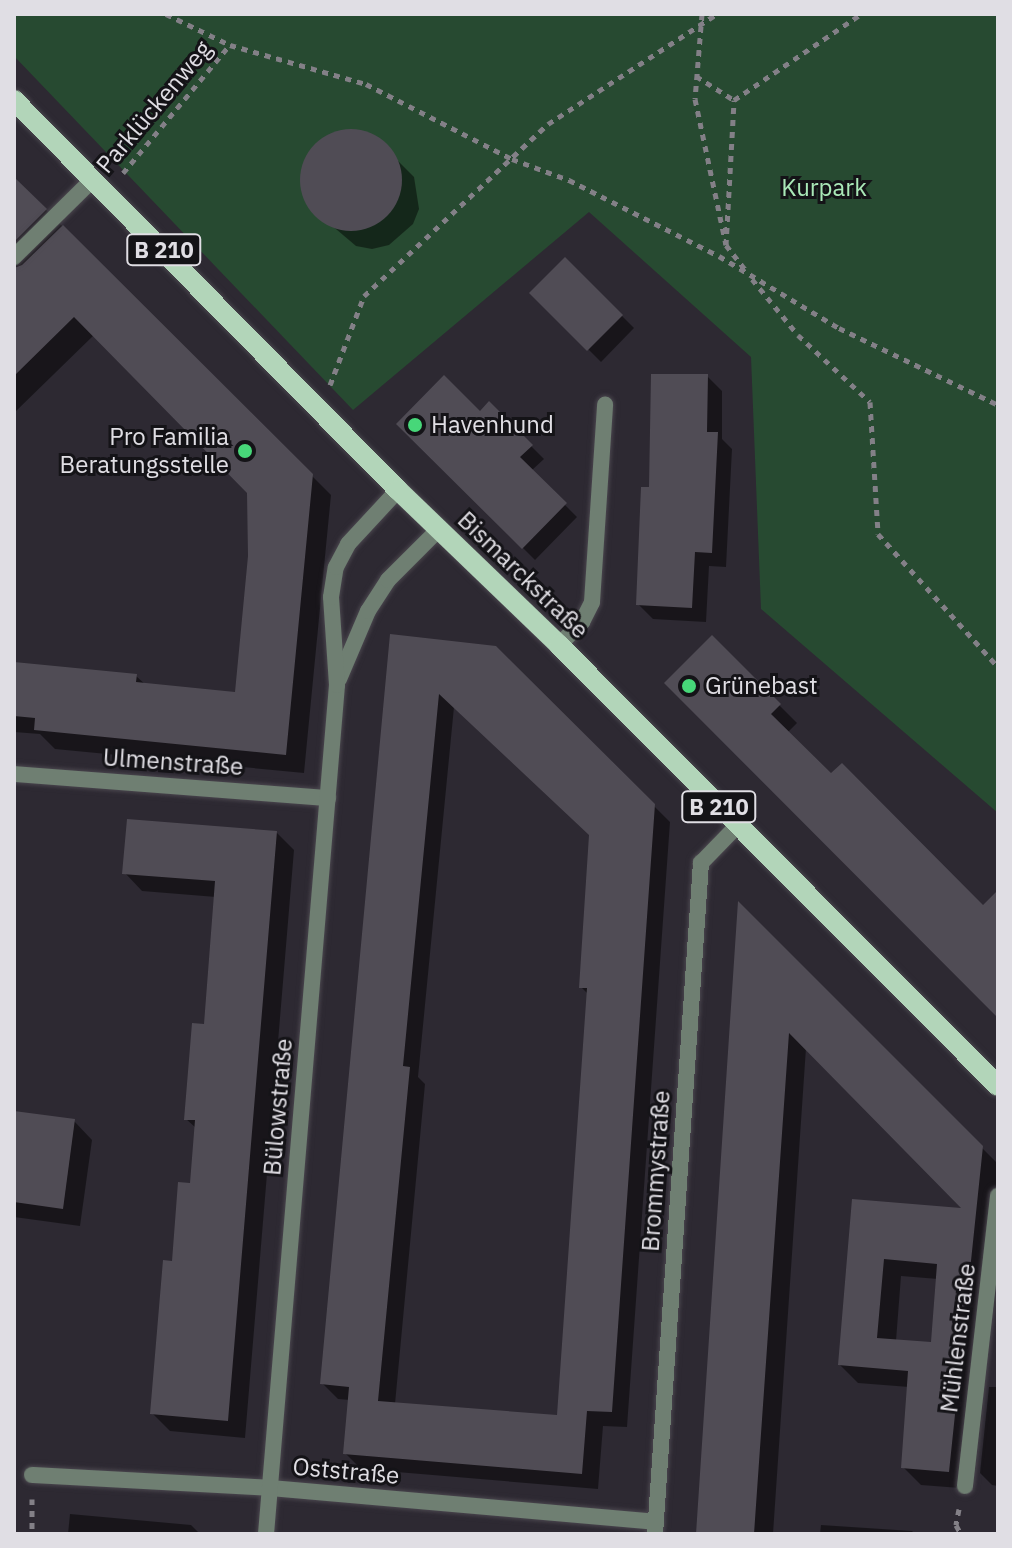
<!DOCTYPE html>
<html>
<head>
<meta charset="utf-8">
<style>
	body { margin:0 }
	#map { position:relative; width:1012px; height:1548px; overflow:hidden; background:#2d2932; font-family:"IBM Plex Sans",sans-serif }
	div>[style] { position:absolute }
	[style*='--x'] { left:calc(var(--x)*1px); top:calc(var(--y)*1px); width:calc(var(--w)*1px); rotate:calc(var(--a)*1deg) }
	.green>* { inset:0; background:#274a31 }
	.shadow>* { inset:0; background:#0007 }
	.building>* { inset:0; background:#504c55 }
	.round { border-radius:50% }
	.path>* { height:5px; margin-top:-2.5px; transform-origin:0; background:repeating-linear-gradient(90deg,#838087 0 6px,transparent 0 12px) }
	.roads { filter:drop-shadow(0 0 2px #4a464e) drop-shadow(0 0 2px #4a464e) }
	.street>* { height:16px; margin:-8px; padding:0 8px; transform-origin:8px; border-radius:8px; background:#6f7f72 }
	.primary>* { height:20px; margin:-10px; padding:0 10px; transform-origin:10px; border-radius:10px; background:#b2d5b9 }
	.dots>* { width:22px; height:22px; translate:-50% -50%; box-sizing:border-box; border:4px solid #141317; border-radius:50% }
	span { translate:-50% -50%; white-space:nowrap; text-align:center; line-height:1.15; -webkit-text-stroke:6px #141317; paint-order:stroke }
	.shield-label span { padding:2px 6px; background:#141317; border:2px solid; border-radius:6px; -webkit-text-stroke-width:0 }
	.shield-label { font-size:22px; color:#e0dee4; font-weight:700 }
	.street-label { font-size:24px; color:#e0dee4 }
	.park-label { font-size:24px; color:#a9e8b7 }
	.poi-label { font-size:24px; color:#e0dee4 }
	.left { translate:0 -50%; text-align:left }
	.right { translate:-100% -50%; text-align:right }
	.frame { position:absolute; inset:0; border:16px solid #e0dee4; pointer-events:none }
</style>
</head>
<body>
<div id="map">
	<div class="green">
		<div style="clip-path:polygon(14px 14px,998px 14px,998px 813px,761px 609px,751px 357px,589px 212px,353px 410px,14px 56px)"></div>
	</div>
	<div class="shadow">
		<div style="clip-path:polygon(340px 132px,372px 135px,414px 177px,419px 209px,413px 224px,389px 245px,372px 249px,356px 246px,310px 207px,303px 193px,305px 161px,326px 137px)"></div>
		<div style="clip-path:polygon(14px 178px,331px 495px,304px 773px,55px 749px,40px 734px,14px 732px,14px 664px,136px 676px,146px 685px,236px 694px,250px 556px,249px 492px,94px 335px,14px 413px)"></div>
		<div style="clip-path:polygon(565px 259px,634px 328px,601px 362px,532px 293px)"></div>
		<div style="clip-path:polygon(707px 376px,722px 391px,722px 439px,732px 449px,726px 567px,709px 566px,706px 622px,653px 619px,638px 604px,651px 489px)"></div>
		<div style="clip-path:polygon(489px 404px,544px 459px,531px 471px,577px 517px,535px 560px,399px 424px,480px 414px)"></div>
		<div style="clip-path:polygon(evenodd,392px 637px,495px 648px,670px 822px,627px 1427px,603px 1426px,598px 1489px,361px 1469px,345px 1453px,350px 1400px,338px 1399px,322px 1383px,392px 637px,454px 707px,591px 835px,581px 987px,589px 995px,559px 1418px,395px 1404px,425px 1084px,418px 1077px,454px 707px)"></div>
		<div style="clip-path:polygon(712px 638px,797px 723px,787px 733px,831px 776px,983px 908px,998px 893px,998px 1015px)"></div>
		<div style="clip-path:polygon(277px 833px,294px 850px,245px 1438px,170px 1431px,152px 1413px,174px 1263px,191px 1185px,196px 1128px,186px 1119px,206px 1027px,216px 897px,142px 891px,125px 873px)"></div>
		<div style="clip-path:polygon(evenodd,740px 905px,998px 1164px,992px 1241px,998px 1248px,998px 1270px,994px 1309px,985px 1309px,978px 1398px,983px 1403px,973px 1489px,921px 1485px,903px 1467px,909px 1387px,858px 1383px,840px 1365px,853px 1201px,966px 1210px,806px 1048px,773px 1534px,698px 1534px,740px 905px,901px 1276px,938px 1279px,933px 1344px,896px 1341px,901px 1276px)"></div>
		<div style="clip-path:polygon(14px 1113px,74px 1121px,92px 1140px,80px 1226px,14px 1217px)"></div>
		<div style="clip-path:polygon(989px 1387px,998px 1387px,998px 1486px,992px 1485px,980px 1473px)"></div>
		<div style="clip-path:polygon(70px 1514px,191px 1525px,200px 1534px,68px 1534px)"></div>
		<div style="clip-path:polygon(821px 1525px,912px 1531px,915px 1534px,820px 1534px)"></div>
	</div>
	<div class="building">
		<div class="round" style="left:300px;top:129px;width:102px;height:102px"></div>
		<div style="clip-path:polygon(14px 177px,47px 209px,14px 242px)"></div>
		<div style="clip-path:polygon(63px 225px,313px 474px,286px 755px,34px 730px,35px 718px,14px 716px,14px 662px,137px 674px,136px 682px,235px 692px,248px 556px,247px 493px,74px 317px,14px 376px,14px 268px,22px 265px)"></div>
		<div style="clip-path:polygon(565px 257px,623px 315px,587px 351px,529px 293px)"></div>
		<div style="clip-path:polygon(651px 374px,708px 374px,707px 432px,718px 432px,712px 553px,695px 552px,692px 608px,636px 605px,641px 487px,649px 487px)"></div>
		<div style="clip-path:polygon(444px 375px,480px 411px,489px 401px,533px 445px,520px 457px,567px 503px,522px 549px,396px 424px)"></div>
		<div style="clip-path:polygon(evenodd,390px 634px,496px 646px,655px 804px,612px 1412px,587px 1411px,582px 1474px,343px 1454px,349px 1387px,320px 1384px,390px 634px,439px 694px,589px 835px,579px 988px,587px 988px,557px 1415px,378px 1401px,410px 1067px,403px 1066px,439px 694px)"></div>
		<div style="clip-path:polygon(712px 635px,781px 704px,771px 714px,831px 773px,842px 763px,983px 905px,998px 890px,998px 1018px,664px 683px)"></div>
		<div style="clip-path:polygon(127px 819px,277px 831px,228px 1421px,150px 1414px,163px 1260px,172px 1261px,178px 1182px,190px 1183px,195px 1120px,184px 1120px,192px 1023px,204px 1024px,215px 881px,122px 874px)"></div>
		<div style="clip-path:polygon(evenodd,738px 901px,983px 1146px,949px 1472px,901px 1468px,908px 1371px,838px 1365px,852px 1199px,961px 1208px,789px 1033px,754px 1534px,696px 1534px,738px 901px,884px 1259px,937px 1264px,931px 1342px,877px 1338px,884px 1259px)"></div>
		<div style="clip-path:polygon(14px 1111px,75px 1119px,63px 1209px,14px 1202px)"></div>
	</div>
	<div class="path">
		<div style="--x:166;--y:14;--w:71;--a:25.8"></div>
		<div style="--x:230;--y:45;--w:141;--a:16"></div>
		<div style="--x:366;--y:84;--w:164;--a:27.2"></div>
		<div style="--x:512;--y:159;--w:61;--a:20.2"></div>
		<div style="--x:569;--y:180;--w:168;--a:26.9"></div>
		<div style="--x:719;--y:256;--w:140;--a:31"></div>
		<div style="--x:839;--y:328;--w:177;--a:25.8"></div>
		<div style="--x:702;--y:14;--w:85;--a:94.7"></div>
		<div style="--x:695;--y:99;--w:149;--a:78"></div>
		<div style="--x:726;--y:245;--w:145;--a:-86.8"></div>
		<div style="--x:734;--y:100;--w:153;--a:-34.1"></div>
		<div style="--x:696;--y:76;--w:45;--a:32.3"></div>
		<div style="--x:123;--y:173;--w:165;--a:-50.2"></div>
		<div style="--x:726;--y:245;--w:33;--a:52"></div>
		<div style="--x:752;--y:279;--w:72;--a:50.6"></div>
		<div style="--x:798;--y:335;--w:98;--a:42.9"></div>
		<div style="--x:870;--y:402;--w:132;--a:86.5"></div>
		<div style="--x:878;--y:534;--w:179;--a:47.9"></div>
		<div style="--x:330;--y:385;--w:95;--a:-69.1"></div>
		<div style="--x:364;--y:296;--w:252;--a:-43.1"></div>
		<div style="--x:548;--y:124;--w:202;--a:-33.1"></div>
		<div style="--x:32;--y:1499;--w:35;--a:90"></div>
		<div style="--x:959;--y:1509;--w:16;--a:101"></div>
		<div style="--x:956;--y:1525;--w:10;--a:61"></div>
	</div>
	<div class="roads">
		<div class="street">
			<div style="--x:14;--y:257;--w:111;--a:-44.6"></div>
			<div style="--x:559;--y:645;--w:33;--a:-45"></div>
			<div style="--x:582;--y:622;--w:22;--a:-63"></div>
			<div style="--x:592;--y:602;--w:198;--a:-86.2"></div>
			<div style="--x:339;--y:679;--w:74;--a:-66.9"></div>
			<div style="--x:368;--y:611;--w:37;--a:-57"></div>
			<div style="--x:388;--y:580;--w:72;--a:-45"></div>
			<div style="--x:14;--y:774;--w:315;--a:4.4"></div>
			<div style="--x:32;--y:1475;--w:238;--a:3.1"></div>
			<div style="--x:270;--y:1488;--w:387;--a:5"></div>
			<div style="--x:965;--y:1486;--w:292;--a:-83.5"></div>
			<div style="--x:266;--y:1534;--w:852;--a:-85.22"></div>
			<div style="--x:337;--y:685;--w:88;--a:-93.9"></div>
			<div style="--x:331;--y:597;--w:30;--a:-81"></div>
			<div style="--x:336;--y:567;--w:26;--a:-62"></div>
			<div style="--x:348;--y:544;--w:74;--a:-47.2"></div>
			<div style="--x:655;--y:1534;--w:673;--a:-86.08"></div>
			<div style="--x:701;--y:863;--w:53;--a:-45.8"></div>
		</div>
		<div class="primary">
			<div style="--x:14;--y:100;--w:547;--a:45.44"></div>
			<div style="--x:398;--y:490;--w:223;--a:43.9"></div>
			<div style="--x:559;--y:645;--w:622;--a:45.13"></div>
		</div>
	</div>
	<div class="dots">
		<div style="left:415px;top:425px;background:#47d779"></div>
		<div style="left:245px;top:451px;background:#47d779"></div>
		<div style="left:689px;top:686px;background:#47d779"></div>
	</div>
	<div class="shield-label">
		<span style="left:164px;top:250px">B 210</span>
		<span style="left:719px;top:807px">B 210</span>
	</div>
	<div class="street-label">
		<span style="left:154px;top:107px;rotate:-50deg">Parklückenweg</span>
		<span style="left:523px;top:575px;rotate:44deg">Bismarckstraße</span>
		<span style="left:173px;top:762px;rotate:4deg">Ulmenstraße</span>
		<span style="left:278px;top:1107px;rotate:-85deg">Bülowstraße</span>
		<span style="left:656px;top:1171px;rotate:-86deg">Brommystraße</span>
		<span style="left:958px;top:1338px;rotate:-83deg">Mühlenstraße</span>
		<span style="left:346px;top:1471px;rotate:5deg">Oststraße</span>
	</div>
	<div class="park-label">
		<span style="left:824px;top:188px">Kurpark</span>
	</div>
	<div class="poi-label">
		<span class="left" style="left:431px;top:425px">Havenhund</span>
		<span class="right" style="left:229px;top:451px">Pro Familia<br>Beratungsstelle</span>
		<span class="left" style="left:705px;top:686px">Grünebast</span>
	</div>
	<div class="frame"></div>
</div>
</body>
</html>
